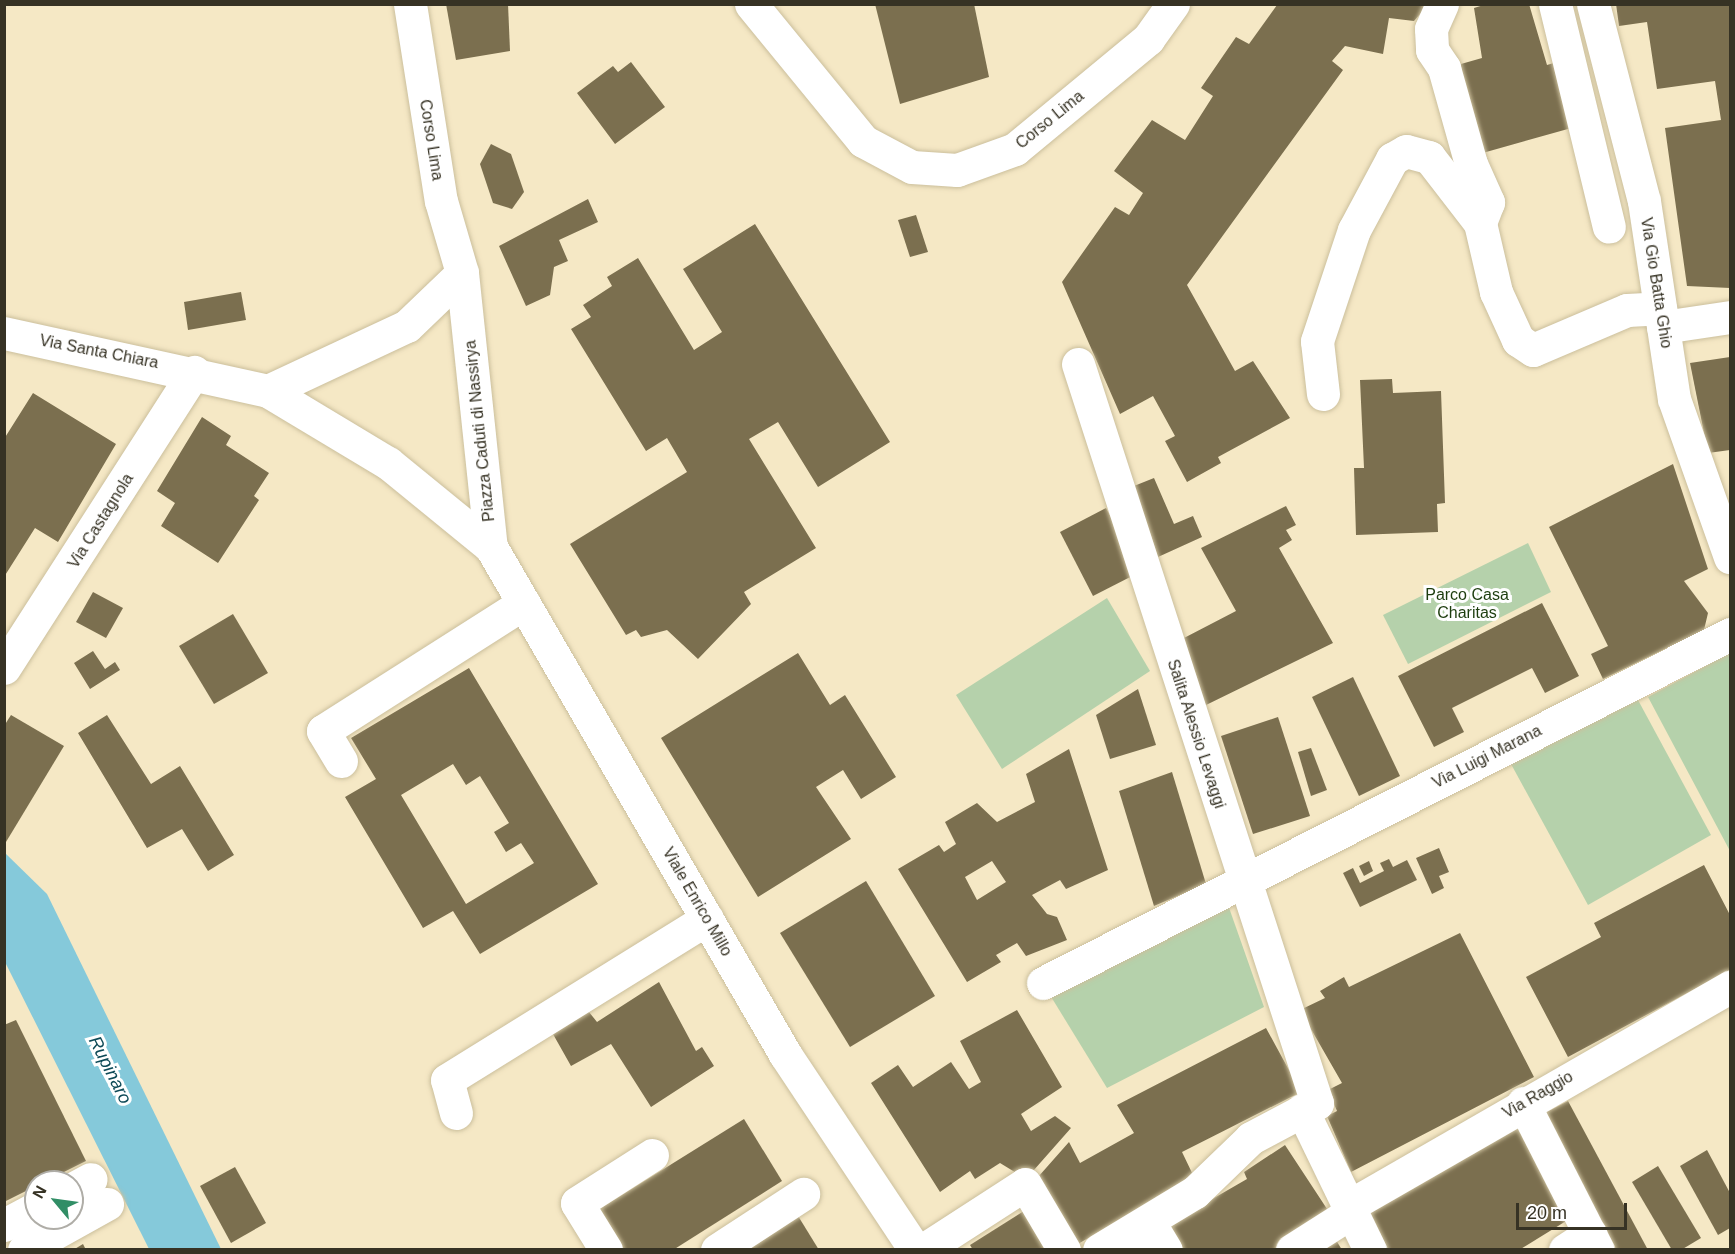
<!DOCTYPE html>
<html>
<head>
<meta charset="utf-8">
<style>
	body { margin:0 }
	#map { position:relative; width:1735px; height:1254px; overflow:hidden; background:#f5e8c5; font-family:Arial,sans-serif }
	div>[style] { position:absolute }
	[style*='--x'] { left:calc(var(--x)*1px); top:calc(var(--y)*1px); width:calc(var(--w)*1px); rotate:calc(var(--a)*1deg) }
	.green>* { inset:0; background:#b5d1ab }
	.water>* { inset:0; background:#85c9da }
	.building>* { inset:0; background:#7b6f4f }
	.roads { filter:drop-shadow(0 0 2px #cbbf9c) drop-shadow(0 0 2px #cbbf9c) }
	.minor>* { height:33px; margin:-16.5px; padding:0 16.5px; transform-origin:16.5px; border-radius:16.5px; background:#fff }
	.major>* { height:33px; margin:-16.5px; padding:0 16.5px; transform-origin:16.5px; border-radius:16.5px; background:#fff }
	span { translate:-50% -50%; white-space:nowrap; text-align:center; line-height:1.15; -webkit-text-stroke:6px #fff; paint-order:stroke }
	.street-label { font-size:16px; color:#363224 }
	.park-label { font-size:16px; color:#1d3d0e }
	.water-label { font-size:18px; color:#0e4a57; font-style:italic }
	.frame { position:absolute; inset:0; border:6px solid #363224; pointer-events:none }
	.north { position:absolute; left:24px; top:1170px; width:60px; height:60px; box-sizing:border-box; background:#fff; border:2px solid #afada7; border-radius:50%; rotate:299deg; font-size:16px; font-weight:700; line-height:24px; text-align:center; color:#363224 }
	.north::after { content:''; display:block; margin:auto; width:21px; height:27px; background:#318e66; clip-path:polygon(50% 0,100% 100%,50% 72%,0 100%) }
	.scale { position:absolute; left:1516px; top:1203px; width:111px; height:27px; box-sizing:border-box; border:3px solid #363224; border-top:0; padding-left:8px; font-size:18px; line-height:21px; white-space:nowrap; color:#363224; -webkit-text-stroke:4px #fff; paint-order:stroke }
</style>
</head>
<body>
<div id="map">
	<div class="green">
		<div style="clip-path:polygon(1528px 543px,1551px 592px,1408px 664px,1383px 615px)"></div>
		<div style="clip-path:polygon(1107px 598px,1150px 671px,1002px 769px,956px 695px)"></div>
		<div style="clip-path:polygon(1730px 653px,1730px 851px,1648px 697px)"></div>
		<div style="clip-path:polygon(1638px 700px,1711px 835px,1588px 905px,1511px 764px)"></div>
		<div style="clip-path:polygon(1227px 902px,1264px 1007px,1107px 1088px,1050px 995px)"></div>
	</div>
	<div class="water">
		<div style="clip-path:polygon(4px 852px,47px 894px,221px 1249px,149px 1249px,5px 962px)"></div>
	</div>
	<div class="building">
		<div style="clip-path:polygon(446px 4px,508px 4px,510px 51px,456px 60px)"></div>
		<div style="clip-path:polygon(875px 4px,974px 4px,989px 77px,900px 104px)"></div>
		<div style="clip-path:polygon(1487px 4px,1529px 4px,1547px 65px,1557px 62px,1575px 127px,1472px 156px,1454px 66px,1482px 58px,1474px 8px)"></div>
		<div style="clip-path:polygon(1616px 4px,1730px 4px,1730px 288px,1687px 286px,1665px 128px,1721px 120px,1715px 81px,1657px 89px,1647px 22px,1619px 26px)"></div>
		<div style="clip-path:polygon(1277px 5px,1428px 5px,1414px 21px,1389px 18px,1383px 54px,1345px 46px,1332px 61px,1343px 70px,1187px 285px,1235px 371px,1253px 361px,1290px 418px,1218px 457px,1221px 463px,1187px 482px,1165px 441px,1175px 436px,1153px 396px,1120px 414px,1062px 282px,1115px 207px,1129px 215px,1143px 193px,1114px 171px,1152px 120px,1185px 140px,1213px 96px,1201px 88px,1236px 37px,1249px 44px)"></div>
		<div style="clip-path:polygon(631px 62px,665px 107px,615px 144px,577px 93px,613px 66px,618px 72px)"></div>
		<div style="clip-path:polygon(491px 144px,511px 154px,524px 192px,512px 209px,493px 203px,480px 164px)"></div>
		<div style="clip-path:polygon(588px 199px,598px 222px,559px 240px,568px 261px,554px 267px,550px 295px,526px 306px,499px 246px)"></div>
		<div style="clip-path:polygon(916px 215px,928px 252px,910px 257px,898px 220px)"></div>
		<div style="clip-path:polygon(755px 224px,890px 442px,818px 487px,778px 422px,749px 439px,816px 548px,744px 592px,751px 604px,698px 659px,667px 630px,641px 637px,636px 630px,626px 635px,570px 544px,687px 472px,667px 438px,646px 451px,571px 329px,591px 317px,583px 305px,612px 286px,607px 277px,638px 258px,694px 350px,722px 332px,683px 269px)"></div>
		<div style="clip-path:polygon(241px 292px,246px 320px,188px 330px,184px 302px)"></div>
		<div style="clip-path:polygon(1730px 357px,1730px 450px,1708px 453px,1690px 363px)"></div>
		<div style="clip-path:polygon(1392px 379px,1393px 393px,1441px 391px,1445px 503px,1437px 504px,1438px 532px,1356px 535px,1354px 468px,1364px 468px,1360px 380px)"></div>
		<div style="clip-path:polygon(33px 393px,116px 444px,58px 542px,35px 528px,4px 577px,4px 439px)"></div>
		<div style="clip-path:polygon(202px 417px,231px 436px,226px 445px,269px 473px,254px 496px,259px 500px,218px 563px,161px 526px,175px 503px,157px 491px)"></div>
		<div style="clip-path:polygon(1673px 464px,1708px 569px,1684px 581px,1708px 613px,1704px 630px,1603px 679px,1591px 654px,1608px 646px,1549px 527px)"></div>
		<div style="clip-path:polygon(1154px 478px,1174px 524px,1193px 516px,1202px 537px,1158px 557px,1134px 486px)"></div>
		<div style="clip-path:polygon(1286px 506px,1296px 525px,1286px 530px,1292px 540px,1279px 548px,1333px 643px,1204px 706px,1184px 638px,1236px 611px,1201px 548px)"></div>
		<div style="clip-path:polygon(1106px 508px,1140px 572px,1093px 596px,1060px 532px)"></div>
		<div style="clip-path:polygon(93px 592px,123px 608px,106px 638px,76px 622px)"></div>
		<div style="clip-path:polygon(1542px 603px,1579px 676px,1545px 693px,1532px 668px,1452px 708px,1464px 732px,1434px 747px,1398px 676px)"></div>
		<div style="clip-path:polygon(233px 614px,268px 673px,214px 704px,179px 646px)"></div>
		<div style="clip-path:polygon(93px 651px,105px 669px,115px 662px,120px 670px,90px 689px,74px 663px)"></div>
		<div style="clip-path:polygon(798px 653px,830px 705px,845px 695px,896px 777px,861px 799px,843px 770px,816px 787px,851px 839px,758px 897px,661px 738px)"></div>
		<div style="clip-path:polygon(evenodd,469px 668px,598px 884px,480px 954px,453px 911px,423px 928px,345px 797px,376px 779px,351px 738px,469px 668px,453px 764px,466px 785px,480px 776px,509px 823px,494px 832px,506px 852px,521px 843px,534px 863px,466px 904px,401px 795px,453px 764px)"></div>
		<div style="clip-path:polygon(1353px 677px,1400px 776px,1359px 796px,1312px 697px)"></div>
		<div style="clip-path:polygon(1138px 689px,1156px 745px,1110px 759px,1096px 715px)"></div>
		<div style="clip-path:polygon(11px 715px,64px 746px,6px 842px,4px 726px)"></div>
		<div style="clip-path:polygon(107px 715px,151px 784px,180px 766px,234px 855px,208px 871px,182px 829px,147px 848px,78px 733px)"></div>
		<div style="clip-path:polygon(1278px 717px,1310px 816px,1253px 834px,1221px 736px)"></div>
		<div style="clip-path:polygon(1311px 748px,1327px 790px,1311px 796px,1298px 752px)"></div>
		<div style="clip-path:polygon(evenodd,1069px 749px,1108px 870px,1066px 889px,1060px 880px,1032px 895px,1047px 914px,1057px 917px,1067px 940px,1026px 956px,1017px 943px,996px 955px,1001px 962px,967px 982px,898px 869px,939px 845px,944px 852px,956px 844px,945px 822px,977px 803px,997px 822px,1035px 802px,1026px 774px,1069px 749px,992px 861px,1006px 882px,977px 900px,965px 877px,992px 861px)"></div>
		<div style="clip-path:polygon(1172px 772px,1206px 884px,1154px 906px,1119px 791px)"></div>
		<div style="clip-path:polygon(1439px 848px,1449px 872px,1439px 876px,1444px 888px,1432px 894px,1416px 858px)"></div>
		<div style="clip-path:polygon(1389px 859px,1393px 867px,1407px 860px,1417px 880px,1360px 907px,1343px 873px,1353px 868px,1360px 883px,1384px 871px,1380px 863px)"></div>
		<div style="clip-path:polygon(1369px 861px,1373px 871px,1364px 876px,1359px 866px)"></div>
		<div style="clip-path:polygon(1704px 865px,1730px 915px,1730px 970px,1568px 1057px,1526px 977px,1601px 937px,1594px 923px)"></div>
		<div style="clip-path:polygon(866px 881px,935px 996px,850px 1047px,780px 933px)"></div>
		<div style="clip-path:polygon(1460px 933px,1534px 1077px,1351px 1172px,1327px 1116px,1337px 1111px,1328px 1090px,1342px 1083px,1300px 1010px,1325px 998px,1320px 991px,1344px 977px,1349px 987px)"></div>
		<div style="clip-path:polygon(659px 982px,696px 1051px,702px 1047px,714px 1066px,651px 1107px,611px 1044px,571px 1066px,549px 1027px,585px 1007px,597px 1022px)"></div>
		<div style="clip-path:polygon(1017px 1010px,1062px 1087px,1021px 1114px,1031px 1131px,1055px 1116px,1071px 1128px,1026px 1179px,1000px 1163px,975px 1179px,970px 1171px,940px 1192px,871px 1083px,898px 1065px,913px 1087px,951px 1062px,969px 1089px,981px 1082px,960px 1041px)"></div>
		<div style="clip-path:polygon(16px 1020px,86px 1161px,4px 1202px,4px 1025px)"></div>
		<div style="clip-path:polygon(1266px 1028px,1301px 1092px,1182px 1152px,1194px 1177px,1071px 1248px,1031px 1185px,1069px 1142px,1080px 1163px,1134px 1133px,1117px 1105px)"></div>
		<div style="clip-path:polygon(1568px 1101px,1648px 1250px,1612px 1250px,1539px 1116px)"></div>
		<div style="clip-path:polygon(744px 1119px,782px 1181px,673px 1250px,616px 1250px,593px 1213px)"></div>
		<div style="clip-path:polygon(1522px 1124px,1571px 1218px,1519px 1250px,1381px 1250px,1362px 1217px)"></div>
		<div style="clip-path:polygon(1285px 1145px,1331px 1215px,1276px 1250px,1166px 1250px,1155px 1232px,1247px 1179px,1244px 1172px)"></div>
		<div style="clip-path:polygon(1707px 1150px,1730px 1193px,1730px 1228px,1718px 1235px,1680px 1166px)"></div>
		<div style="clip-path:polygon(1658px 1166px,1701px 1238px,1681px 1250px,1672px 1250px,1632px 1182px)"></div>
		<div style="clip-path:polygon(235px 1167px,266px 1223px,231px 1243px,200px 1186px)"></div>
		<div style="clip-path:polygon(1027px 1209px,1052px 1250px,973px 1250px,970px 1245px)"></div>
		<div style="clip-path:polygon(795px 1211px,819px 1250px,735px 1250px)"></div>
		<div style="clip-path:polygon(1333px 1235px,1342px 1250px,1311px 1250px)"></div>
		<div style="clip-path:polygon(83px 1244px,86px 1250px,73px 1250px)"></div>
	</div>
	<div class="roads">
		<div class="minor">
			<div style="--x:410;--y:4;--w:199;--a:81.1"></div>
			<div style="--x:441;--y:201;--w:75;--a:73.7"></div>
			<div style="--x:462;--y:273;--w:276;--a:84"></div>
			<div style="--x:751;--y:4;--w:177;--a:50.7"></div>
			<div style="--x:863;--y:141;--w:55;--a:28"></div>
			<div style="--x:912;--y:167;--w:45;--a:3.8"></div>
			<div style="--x:957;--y:170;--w:62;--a:-19.9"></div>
			<div style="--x:1015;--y:149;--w:173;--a:-39.6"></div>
			<div style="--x:1148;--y:39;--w:43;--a:-54.5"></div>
			<div style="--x:1442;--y:4;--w:27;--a:114"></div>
			<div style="--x:1431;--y:29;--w:21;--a:87"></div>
			<div style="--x:1432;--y:50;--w:22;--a:56"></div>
			<div style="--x:1444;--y:68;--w:100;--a:74.3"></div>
			<div style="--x:1471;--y:164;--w:42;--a:65.9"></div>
			<div style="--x:1488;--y:202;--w:22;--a:111"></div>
			<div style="--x:1555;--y:4;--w:229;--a:76.4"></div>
			<div style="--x:1593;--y:4;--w:203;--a:75.5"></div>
			<div style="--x:1644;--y:201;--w:200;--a:81.4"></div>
			<div style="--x:1674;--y:399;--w:168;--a:70.5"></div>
			<div style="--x:1663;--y:327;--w:68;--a:-8.5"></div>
			<div style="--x:1078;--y:364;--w:777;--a:72.08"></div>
			<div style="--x:1317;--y:1103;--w:75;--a:152.1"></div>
			<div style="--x:1251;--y:1138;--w:78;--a:136"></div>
			<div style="--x:1195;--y:1192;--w:112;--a:148.9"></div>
			<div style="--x:268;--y:391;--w:153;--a:-25.1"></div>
			<div style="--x:407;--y:326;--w:76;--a:-43.9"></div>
			<div style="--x:1323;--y:394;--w:53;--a:-96.5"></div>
			<div style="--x:1317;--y:341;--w:117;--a:-71.6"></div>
			<div style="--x:1354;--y:230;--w:81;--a:-61.8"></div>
			<div style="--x:1392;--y:159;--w:16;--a:-30"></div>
			<div style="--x:1406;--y:151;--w:24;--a:15"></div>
			<div style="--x:1429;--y:157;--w:83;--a:52.3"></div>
			<div style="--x:1480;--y:223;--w:71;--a:76.9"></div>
			<div style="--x:1496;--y:292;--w:53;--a:65.4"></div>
			<div style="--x:1518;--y:340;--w:18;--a:34"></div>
			<div style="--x:1533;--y:350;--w:102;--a:-23.1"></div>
			<div style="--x:1627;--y:310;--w:33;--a:-3"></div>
			<div style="--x:341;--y:761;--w:35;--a:-121"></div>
			<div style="--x:323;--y:731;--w:238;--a:-32.5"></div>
			<div style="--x:1043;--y:983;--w:771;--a:-26.93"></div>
			<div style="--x:1523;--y:1103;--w:165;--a:63"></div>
			<div style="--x:1302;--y:1110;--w:156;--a:64.1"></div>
			<div style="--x:456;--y:1113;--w:34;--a:-105"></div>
			<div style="--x:447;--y:1080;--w:306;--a:-31.8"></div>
			<div style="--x:72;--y:1189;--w:21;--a:-28"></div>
			<div style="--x:1347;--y:1207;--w:442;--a:-29.9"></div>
			<div style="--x:4;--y:1225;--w:36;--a:-28"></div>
			<div style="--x:24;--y:1250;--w:95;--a:-29"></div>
			<div style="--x:606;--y:1250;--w:55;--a:-121.7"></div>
			<div style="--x:577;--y:1203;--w:89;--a:-32.6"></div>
			<div style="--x:717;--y:1250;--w:103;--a:-33.1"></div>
			<div style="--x:923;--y:1250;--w:121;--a:-32.9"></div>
			<div style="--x:1025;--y:1184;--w:77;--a:59.4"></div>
			<div style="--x:1128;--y:1250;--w:32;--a:-34"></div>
			<div style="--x:1155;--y:1232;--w:21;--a:59"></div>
			<div style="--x:1292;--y:1250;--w:69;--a:-32.5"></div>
			<div style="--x:1565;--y:1250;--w:30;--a:-33"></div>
		</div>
		<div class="major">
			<div style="--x:4;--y:333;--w:270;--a:12.4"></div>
			<div style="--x:268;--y:391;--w:140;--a:31"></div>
			<div style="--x:388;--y:463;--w:133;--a:39.2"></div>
			<div style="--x:491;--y:547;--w:586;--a:59.89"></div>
			<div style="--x:785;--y:1054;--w:235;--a:56.4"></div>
			<div style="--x:4;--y:668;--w:352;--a:-57.3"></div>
		</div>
	</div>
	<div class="street-label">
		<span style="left:1050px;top:120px;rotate:-39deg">Corso Lima</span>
		<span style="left:431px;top:140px;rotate:81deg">Corso Lima</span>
		<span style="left:1656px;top:283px;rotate:81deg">Via Gio Batta Ghio</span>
		<span style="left:99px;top:352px;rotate:11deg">Via Santa Chiara</span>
		<span style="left:480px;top:431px;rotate:-96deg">Piazza Caduti di Nassirya</span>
		<span style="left:101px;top:521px;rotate:-58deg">Via Castagnola</span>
		<span style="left:1196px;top:734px;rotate:72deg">Salita Alessio Levaggi</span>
		<span style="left:1487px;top:757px;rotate:-27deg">Via Luigi Marana</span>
		<span style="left:697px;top:902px;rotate:60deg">Viale Enrico Millo</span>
		<span style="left:1538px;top:1095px;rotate:-30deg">Via Raggio</span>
	</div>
	<div class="park-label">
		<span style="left:1467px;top:604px">Parco Casa<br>Charitas</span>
	</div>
	<div class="water-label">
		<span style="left:110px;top:1070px;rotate:63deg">Rupinaro</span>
	</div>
	<div class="frame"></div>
	<div class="north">N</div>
	<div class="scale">20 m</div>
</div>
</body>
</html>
